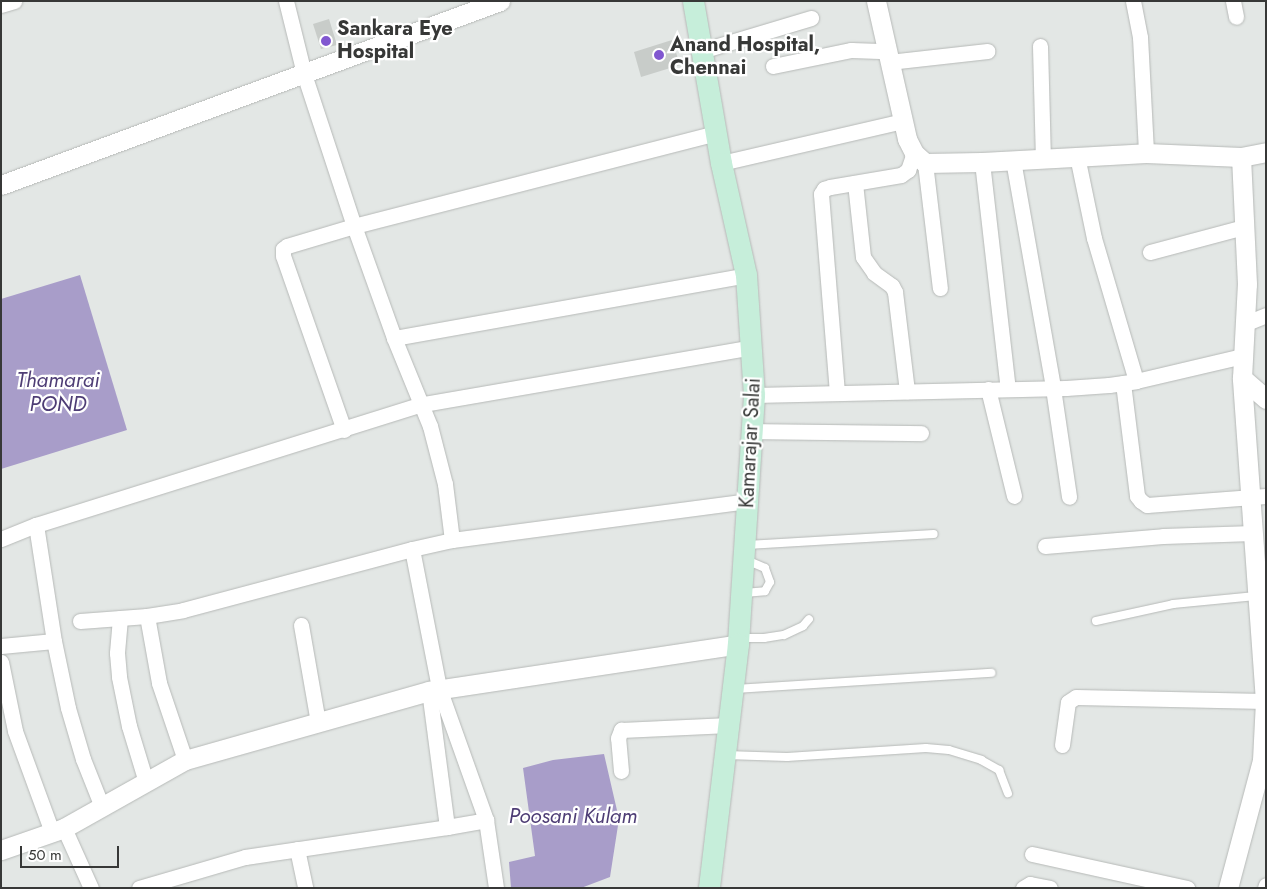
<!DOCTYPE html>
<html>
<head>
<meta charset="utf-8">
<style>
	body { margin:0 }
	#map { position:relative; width:1267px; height:889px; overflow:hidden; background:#e3e7e5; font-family:Jost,sans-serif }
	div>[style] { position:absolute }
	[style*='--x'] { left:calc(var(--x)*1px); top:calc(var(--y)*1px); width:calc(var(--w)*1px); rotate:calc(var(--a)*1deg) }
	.water>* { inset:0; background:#a89dc9 }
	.building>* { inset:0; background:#c8ccc9 }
	.roads { filter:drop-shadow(0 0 1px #b6b9b7) drop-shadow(0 0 1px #b6b9b7) }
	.service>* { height:8px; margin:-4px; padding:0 4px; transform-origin:4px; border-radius:4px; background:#fff }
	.minor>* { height:15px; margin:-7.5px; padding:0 7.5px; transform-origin:7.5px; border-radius:7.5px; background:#fff }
	.tertiary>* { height:19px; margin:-9.5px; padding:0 9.5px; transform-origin:9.5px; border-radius:9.5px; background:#fff }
	.secondary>* { height:21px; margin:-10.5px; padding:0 10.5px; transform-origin:10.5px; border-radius:10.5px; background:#c6eeda }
	.dots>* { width:14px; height:14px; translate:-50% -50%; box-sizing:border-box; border:2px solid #fff; border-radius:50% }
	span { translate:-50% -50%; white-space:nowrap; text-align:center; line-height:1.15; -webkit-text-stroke:4.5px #fff; paint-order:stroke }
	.poi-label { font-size:20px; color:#373837; font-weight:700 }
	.left { translate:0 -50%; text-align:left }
	.street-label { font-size:20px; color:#373837 }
	.water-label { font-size:21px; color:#4e3d75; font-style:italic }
	.frame { position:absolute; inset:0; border:2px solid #373837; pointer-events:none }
	.scale { position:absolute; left:20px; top:846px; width:99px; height:22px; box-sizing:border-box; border:2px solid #373837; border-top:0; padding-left:6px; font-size:15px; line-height:18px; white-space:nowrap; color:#373837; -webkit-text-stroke:4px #fff; paint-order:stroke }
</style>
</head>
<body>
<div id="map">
	<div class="water">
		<div style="clip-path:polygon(80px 275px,127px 430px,1px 469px,1px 299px)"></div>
		<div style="clip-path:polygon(604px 754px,619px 819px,610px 877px,581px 888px,511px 888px,509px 862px,535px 856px,523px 768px,553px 760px)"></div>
	</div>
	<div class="building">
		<div style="clip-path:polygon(329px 19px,337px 45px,321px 49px,313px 24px)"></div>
		<div style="clip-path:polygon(672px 40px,680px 65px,641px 77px,634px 52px)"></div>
	</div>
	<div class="roads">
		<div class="service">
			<div style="--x:747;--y:545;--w:187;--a:-3.4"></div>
			<div style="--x:744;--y:593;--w:21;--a:-5"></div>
			<div style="--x:765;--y:591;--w:10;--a:-61"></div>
			<div style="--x:770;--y:582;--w:15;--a:-110"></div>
			<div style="--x:765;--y:568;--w:21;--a:-157"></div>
			<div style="--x:1096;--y:621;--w:79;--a:-12.4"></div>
			<div style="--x:1173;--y:604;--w:83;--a:-5.5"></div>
			<div style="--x:740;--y:638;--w:24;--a:0"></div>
			<div style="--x:764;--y:638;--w:20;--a:-9"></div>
			<div style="--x:784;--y:635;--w:21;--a:-25"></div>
			<div style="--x:803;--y:626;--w:9;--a:-49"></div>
			<div style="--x:735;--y:689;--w:257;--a:-3.6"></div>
			<div style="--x:726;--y:755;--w:61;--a:1.9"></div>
			<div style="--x:787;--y:757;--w:139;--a:-3.7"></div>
			<div style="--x:926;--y:748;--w:23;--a:5"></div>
			<div style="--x:949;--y:750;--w:34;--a:17"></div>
			<div style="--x:981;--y:760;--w:21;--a:29"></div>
			<div style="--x:999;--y:770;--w:25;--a:69"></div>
		</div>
		<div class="minor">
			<div style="--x:286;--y:1;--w:75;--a:76.1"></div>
			<div style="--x:304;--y:74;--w:160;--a:71.8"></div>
			<div style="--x:354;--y:226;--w:119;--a:70.3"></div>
			<div style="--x:394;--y:338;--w:95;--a:67.8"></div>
			<div style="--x:430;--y:426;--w:60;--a:75.5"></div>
			<div style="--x:445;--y:484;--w:56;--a:82.9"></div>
			<div style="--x:1133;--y:1;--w:37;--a:79"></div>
			<div style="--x:1140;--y:37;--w:116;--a:87"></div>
			<div style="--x:1233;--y:1;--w:16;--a:79"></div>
			<div style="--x:1;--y:5;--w:14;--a:-17"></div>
			<div style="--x:1040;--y:46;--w:113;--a:88.5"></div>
			<div style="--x:701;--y:51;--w:115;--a:-16.7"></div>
			<div style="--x:889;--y:62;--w:99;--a:-6.4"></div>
			<div style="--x:773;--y:66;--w:80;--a:-11.6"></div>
			<div style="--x:851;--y:50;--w:36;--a:2"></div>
			<div style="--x:1077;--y:156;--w:84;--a:78.3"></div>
			<div style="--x:1094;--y:238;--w:149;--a:73.6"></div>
			<div style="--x:1013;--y:160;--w:231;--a:80"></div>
			<div style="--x:1053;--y:388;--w:110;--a:81.6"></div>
			<div style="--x:982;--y:162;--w:228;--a:83.5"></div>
			<div style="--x:721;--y:163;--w:187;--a:-13"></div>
			<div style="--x:925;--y:163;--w:126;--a:83.2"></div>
			<div style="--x:855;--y:183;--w:74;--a:83.8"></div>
			<div style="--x:863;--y:257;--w:19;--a:55"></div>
			<div style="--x:874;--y:273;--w:22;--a:36"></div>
			<div style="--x:892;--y:286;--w:7;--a:63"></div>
			<div style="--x:895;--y:292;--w:100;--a:83.1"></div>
			<div style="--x:1150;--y:252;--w:97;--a:-14.9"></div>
			<div style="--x:1244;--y:324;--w:24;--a:-22"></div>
			<div style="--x:394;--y:338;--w:358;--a:-10.1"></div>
			<div style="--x:1123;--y:383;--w:114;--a:82.9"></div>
			<div style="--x:1137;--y:496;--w:6;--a:51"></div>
			<div style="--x:1141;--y:501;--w:7;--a:34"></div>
			<div style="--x:1147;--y:505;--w:119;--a:-4.3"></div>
			<div style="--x:988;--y:389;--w:110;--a:76.3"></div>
			<div style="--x:837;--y:393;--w:200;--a:-94.6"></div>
			<div style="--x:821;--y:194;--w:6;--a:-59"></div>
			<div style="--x:824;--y:189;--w:6;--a:-18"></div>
			<div style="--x:830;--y:187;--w:72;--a:-9.6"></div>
			<div style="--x:901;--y:175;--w:9;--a:-36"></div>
			<div style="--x:908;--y:170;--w:18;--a:-71"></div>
			<div style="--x:754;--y:395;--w:312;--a:-1.3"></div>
			<div style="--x:1066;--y:388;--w:43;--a:-4"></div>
			<div style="--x:1109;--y:385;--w:27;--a:-8"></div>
			<div style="--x:1136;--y:381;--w:110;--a:-13.2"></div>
			<div style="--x:344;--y:430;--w:184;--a:-109.3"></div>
			<div style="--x:283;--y:256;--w:7;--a:-90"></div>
			<div style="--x:283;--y:249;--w:5;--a:-37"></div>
			<div style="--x:287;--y:246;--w:70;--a:-16.6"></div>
			<div style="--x:354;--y:226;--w:374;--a:-14.4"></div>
			<div style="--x:752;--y:431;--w:169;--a:0.7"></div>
			<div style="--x:36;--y:525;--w:117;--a:81.2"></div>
			<div style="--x:54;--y:641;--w:68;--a:78.2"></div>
			<div style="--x:68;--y:708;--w:53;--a:73.6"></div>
			<div style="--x:83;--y:759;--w:52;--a:68.4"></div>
			<div style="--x:1;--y:539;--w:38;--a:-22"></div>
			<div style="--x:36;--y:525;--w:405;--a:-17.4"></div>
			<div style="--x:423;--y:404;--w:334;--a:-9.8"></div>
			<div style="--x:1045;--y:546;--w:118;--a:-4.8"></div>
			<div style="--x:1163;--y:536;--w:90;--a:-1.9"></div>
			<div style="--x:412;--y:549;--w:142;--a:79"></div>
			<div style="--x:439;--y:688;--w:140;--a:70.4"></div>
			<div style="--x:486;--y:820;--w:69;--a:81.6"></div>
			<div style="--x:147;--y:616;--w:68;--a:79.8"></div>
			<div style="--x:159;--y:683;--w:81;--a:71.3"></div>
			<div style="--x:120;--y:618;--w:35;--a:95"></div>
			<div style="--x:117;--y:653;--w:24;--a:85"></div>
			<div style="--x:119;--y:677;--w:50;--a:78.5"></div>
			<div style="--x:129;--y:726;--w:59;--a:73.1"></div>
			<div style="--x:80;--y:621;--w:67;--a:-4.3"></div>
			<div style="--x:147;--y:616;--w:36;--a:-9"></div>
			<div style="--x:183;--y:610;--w:237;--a:-14.9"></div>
			<div style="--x:412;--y:549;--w:41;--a:-12.7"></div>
			<div style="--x:452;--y:540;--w:298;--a:-7.5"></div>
			<div style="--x:301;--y:625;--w:98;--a:80.1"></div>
			<div style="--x:1;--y:646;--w:53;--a:-5.4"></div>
			<div style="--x:1;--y:662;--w:70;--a:78.5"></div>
			<div style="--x:15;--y:731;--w:108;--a:69.9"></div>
			<div style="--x:1062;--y:745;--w:43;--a:-82.1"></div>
			<div style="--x:1068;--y:702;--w:9;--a:-32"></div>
			<div style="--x:1076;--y:697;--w:189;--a:1.2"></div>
			<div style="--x:621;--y:771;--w:33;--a:-95"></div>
			<div style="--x:618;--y:738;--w:9;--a:-69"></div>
			<div style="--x:621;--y:730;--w:108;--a:-2.7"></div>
			<div style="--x:447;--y:827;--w:40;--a:-10"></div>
			<div style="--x:64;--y:828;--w:66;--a:65.8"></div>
			<div style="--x:297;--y:849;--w:40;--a:78"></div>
			<div style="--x:1032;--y:854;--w:159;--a:12.4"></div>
			<div style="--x:139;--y:888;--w:110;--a:-16.3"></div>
			<div style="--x:245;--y:857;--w:204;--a:-8.4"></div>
			<div style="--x:447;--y:827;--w:137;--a:-97.5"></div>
			<div style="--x:1023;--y:888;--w:8;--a:-30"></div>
			<div style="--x:1030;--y:884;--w:20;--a:11"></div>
			<div style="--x:1265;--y:888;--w:3;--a:-72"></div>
		</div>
		<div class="tertiary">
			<div style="--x:876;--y:1;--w:141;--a:77.3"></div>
			<div style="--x:907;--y:139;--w:16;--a:63"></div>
			<div style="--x:914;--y:153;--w:15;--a:42"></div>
			<div style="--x:925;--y:163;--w:57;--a:-1"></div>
			<div style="--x:982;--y:162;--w:164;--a:-3.1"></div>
			<div style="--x:1146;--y:153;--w:95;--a:2.4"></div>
			<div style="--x:1241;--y:157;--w:25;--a:-11"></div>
			<div style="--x:1;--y:185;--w:532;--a:-20.24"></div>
			<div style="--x:1242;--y:378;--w:32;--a:41"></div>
			<div style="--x:1;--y:850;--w:67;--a:-19.2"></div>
			<div style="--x:64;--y:828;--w:139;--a:-29.3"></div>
			<div style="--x:185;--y:760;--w:254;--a:-15.8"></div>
			<div style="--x:429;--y:691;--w:313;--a:-8.6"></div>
			<div style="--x:1228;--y:888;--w:132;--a:-75.1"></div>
			<div style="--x:1262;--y:760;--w:59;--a:-87.1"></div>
			<div style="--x:1265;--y:701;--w:324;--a:-94.1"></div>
			<div style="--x:1242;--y:378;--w:94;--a:-87"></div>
			<div style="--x:1247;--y:284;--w:127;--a:-92.7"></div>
		</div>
		<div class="secondary">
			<div style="--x:693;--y:1;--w:164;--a:80.2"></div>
			<div style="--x:721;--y:163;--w:115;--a:77.4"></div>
			<div style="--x:746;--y:275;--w:120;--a:86.2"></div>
			<div style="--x:754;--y:395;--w:250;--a:93.7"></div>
			<div style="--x:738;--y:644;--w:246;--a:96.8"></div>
		</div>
	</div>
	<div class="dots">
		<div style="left:326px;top:41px;background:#8157d0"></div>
		<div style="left:659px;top:55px;background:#8157d0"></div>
	</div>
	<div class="poi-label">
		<span class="left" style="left:337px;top:40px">Sankara Eye<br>Hospital</span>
		<span class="left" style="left:670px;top:56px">Anand Hospital,<br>Chennai</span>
	</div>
	<div class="street-label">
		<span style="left:750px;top:443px;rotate:-87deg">Kamarajar Salai</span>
	</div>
	<div class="water-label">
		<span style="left:58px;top:392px">Thamarai<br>POND</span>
		<span style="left:573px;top:816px">Poosani Kulam</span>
	</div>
	<div class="frame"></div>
	<div class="scale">50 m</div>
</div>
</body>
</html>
